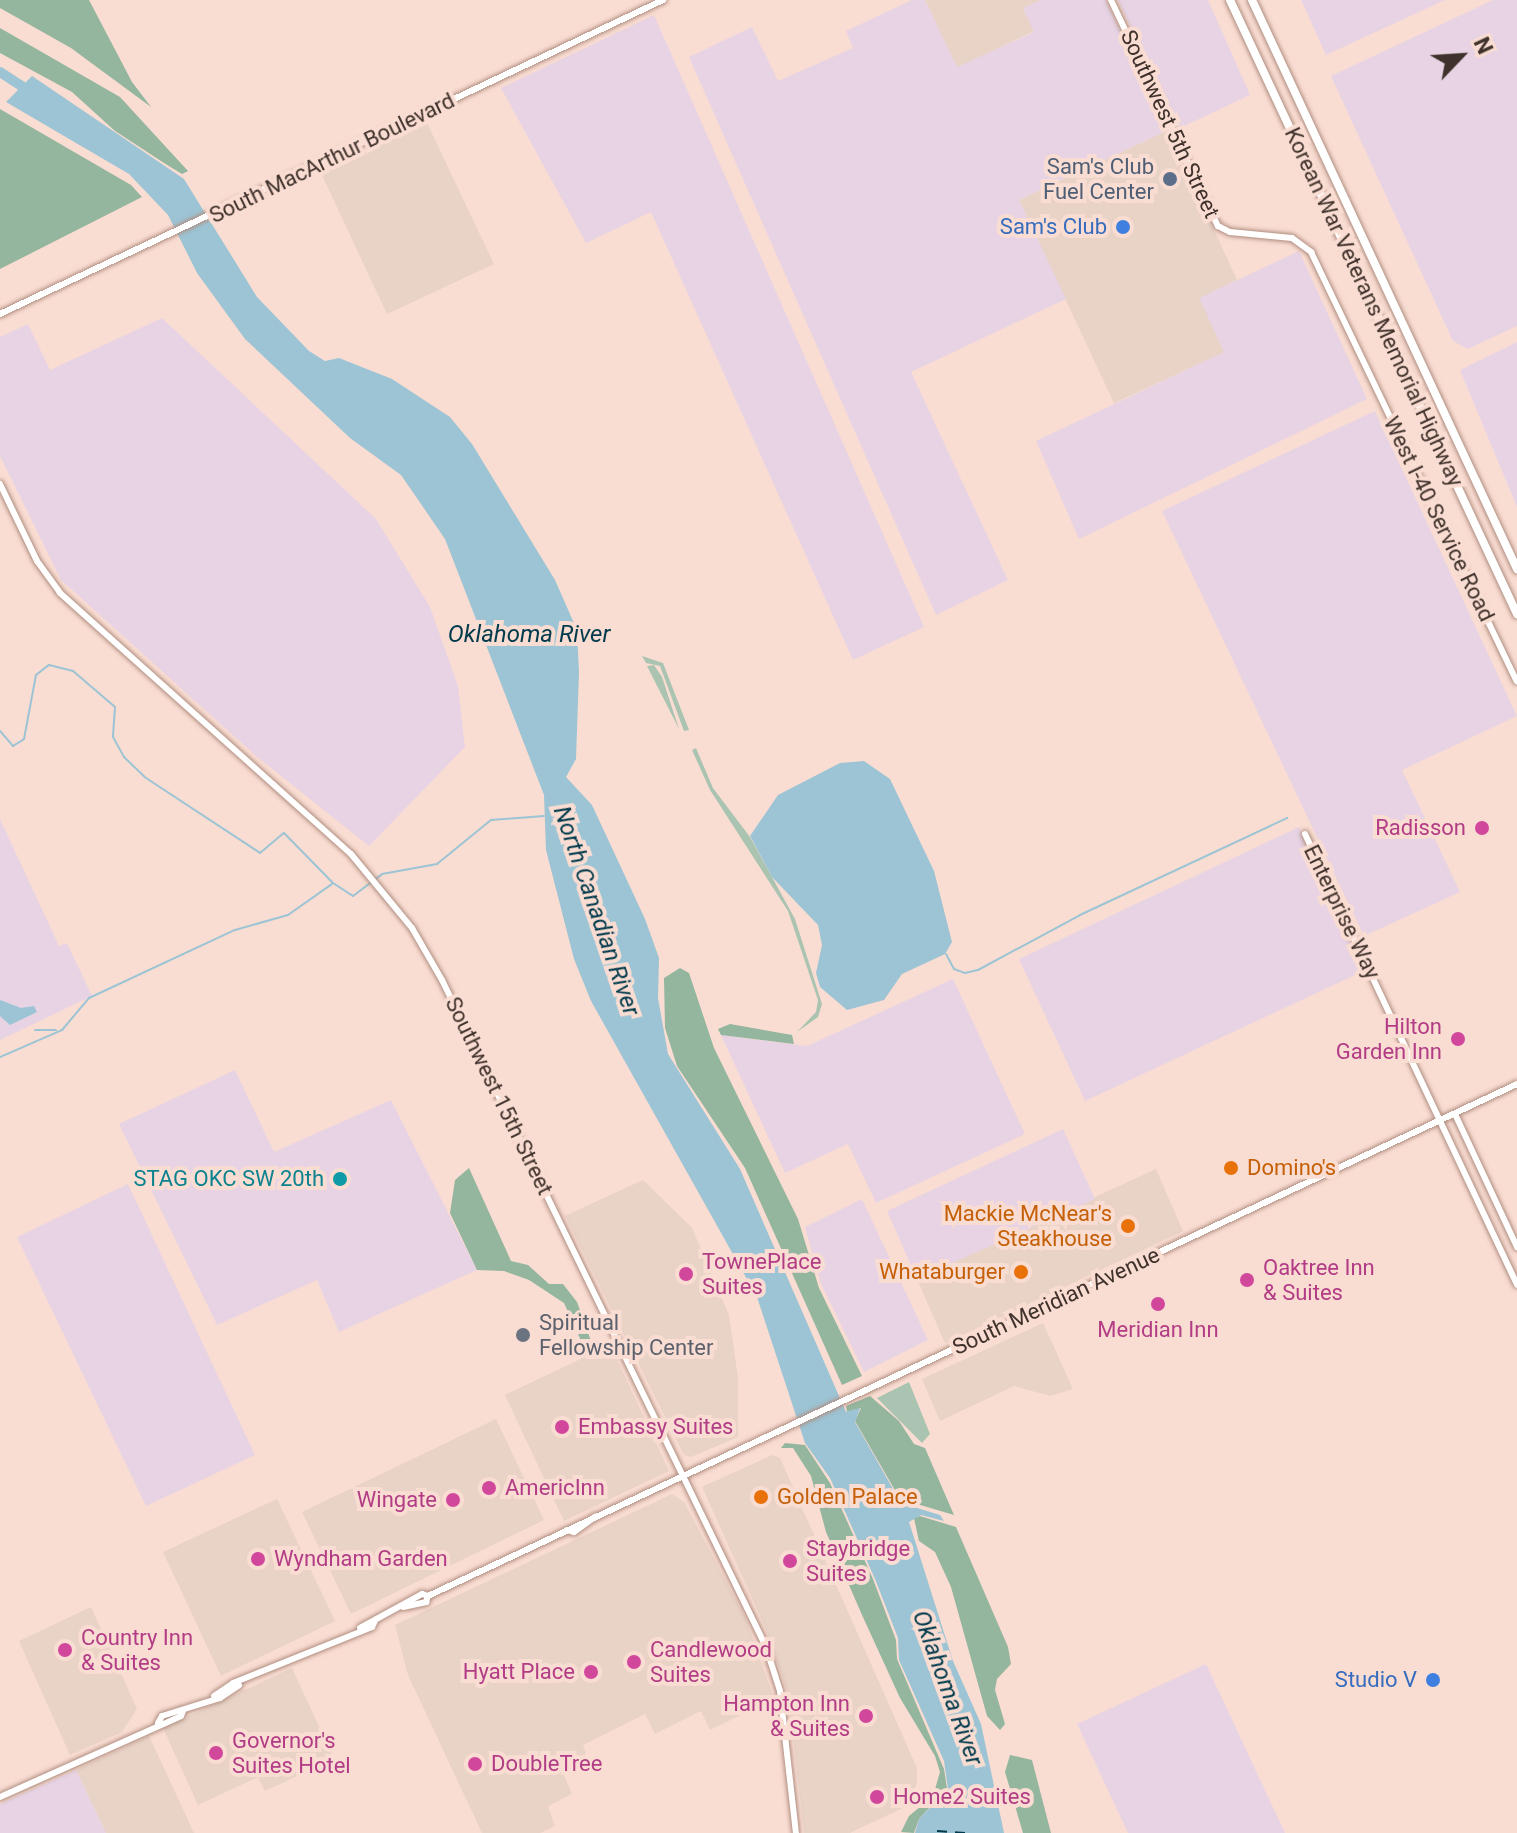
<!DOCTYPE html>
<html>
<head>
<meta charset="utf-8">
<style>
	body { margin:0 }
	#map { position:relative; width:1517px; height:1833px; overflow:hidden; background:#faddd2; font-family:Roboto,sans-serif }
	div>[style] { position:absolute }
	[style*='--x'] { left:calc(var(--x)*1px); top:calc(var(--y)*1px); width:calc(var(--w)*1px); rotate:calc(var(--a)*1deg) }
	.commercial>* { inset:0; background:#e8d3c6 }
	.industrial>* { inset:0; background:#e7d3e3 }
	.green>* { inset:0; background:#aac4b1 }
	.forest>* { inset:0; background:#94b59e }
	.water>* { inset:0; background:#9cc4d4 }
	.stream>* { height:2px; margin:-1px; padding:0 1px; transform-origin:1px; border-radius:1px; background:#9cc4d4 }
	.river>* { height:10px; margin:-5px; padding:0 5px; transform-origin:5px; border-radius:5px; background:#9cc4d4 }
	.ferry>* { height:2px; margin-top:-1px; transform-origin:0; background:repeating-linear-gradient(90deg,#003a4c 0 10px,transparent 0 18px) }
	.roads { filter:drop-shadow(0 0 2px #b08e81) drop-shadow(0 0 2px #b08e81) }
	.secondary>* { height:6px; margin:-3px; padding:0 3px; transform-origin:3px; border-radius:3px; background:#fff }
	.highway>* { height:8px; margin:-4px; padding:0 4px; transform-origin:4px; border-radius:4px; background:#fff }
	.dots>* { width:22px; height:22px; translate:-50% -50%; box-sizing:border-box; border:4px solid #faddd2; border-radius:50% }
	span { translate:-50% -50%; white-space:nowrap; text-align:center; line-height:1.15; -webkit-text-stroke:8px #faddd2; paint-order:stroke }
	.street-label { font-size:22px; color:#3f312b }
	.service-label { font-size:22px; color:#4e5e75 }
	.right { translate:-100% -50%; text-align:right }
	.shop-label { font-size:22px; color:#366cbe }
	.hotel-label { font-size:22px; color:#b23c85 }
	.left { translate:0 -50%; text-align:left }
	.food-label { font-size:22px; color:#c56008 }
	.culture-label { font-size:22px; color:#0d838f }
	.worship-label { font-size:22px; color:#5b616d }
	.water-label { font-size:24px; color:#003a4c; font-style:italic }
	.north { position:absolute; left:1421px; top:16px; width:80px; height:80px; -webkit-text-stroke:6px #faddd2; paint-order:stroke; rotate:65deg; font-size:22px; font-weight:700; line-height:32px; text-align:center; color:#3f312b }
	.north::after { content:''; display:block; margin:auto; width:28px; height:36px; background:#3f312b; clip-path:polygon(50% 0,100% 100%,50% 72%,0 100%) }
</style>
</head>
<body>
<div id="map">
	<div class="commercial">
		<div style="clip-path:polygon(925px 0,1041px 0,1023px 8px,1034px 31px,957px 68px)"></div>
		<div style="clip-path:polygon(427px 123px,494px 264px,387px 314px,321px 173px)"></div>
		<div style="clip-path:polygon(1168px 130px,1237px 280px,1200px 298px,1225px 352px,1114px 403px,1019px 200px)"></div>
		<div style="clip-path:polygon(1156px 1169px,1183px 1231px,945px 1343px,917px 1279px)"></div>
		<div style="clip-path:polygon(643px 1180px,692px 1228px,729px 1315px,738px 1378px,738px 1437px,691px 1457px,684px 1455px,565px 1216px)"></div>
		<div style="clip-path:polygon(1043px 1323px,1073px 1389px,1050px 1396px,1014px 1386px,940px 1421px,922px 1379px)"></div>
		<div style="clip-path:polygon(610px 1345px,669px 1471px,564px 1521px,505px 1395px)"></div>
		<div style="clip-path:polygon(496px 1419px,544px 1520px,351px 1614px,302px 1512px)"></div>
		<div style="clip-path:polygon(772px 1455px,780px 1458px,917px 1768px,917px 1783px,907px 1806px,850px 1833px,804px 1833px,788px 1693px,766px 1629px,702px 1487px)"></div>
		<div style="clip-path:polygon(672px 1494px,684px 1502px,745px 1617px,774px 1699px,710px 1730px,701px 1711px,655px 1734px,645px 1714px,583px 1745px,586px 1754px,561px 1768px,572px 1794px,548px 1806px,555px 1826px,540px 1833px,482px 1833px,408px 1675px,395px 1625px)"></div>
		<div style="clip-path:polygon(277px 1499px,335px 1621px,221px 1676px,163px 1552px)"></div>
		<div style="clip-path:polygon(91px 1607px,137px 1709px,122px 1732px,70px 1755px,19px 1641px)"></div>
		<div style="clip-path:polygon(292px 1668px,334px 1759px,265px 1791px,258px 1777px,198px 1805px,163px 1728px)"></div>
		<div style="clip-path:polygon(149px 1736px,194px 1833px,106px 1833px,76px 1770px)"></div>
	</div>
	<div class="industrial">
		<div style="clip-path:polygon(912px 0,925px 0,957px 67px,1034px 32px,1023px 8px,1041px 0,1106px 0,1168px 130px,1019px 200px,1066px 299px,911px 372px,1008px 580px,936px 615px,689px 57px,752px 27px,778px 81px,853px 48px,846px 31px)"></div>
		<div style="clip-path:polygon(1118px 0,1208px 0,1250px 95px,1178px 129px)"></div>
		<div style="clip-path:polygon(1301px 0,1445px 0,1326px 55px)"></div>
		<div style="clip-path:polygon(1493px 0,1517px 0,1517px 326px,1468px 349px,1453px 341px,1331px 76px)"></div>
		<div style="clip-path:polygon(654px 15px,924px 627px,853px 660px,651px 212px,586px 243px,501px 88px)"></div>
		<div style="clip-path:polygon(1299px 251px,1367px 399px,1079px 539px,1036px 441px,1224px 352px,1199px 298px)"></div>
		<div style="clip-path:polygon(162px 318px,376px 519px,430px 607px,458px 686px,465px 747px,369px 846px,256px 756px,61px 580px,0 456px,0 337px,28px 324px,50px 370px)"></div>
		<div style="clip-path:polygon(1517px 342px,1517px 507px,1460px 370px)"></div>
		<div style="clip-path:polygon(1375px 411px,1517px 716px,1402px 770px,1460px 892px,1364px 936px,1162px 511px)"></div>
		<div style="clip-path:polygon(0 819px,59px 946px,67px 943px,92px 996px,0 1040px)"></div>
		<div style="clip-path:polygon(1299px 827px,1366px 970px,1085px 1101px,1019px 959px)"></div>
		<div style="clip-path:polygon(953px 979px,1025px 1134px,876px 1203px,848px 1144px,785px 1173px,721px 1035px,807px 1046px)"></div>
		<div style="clip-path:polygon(235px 1070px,274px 1152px,391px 1100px,477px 1270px,339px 1332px,317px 1280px,217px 1325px,119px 1124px)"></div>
		<div style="clip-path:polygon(1063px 1129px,1095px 1199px,917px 1279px,887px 1211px)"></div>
		<div style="clip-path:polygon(128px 1184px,255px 1455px,146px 1506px,17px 1237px)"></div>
		<div style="clip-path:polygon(862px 1199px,928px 1340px,864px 1372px,821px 1284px,805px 1227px)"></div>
		<div style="clip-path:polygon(1206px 1664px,1285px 1833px,1128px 1833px,1077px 1724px)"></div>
		<div style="clip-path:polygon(76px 1770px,106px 1833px,0 1833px,0 1804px)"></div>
	</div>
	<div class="green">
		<div style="clip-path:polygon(642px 656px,663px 663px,689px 730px,684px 731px,660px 666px,646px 663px)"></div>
		<div style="clip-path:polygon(654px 665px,662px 677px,679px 729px,647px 666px)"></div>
		<div style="clip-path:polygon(696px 748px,713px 788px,750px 837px,795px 919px,822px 1004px,818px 1017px,797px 1032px,816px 1012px,818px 1000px,788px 911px,710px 790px,692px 750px)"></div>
		<div style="clip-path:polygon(909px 1382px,930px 1434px,922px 1443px,877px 1398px)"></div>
	</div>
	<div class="forest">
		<div style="clip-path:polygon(0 0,89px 0,132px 82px,151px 107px,71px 48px,0 8px)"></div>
		<div style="clip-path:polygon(0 28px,120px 97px,188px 171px,182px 174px,164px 163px,115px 131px,72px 92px,0 53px)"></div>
		<div style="clip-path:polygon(0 109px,131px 185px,142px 197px,0 269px)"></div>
		<div style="clip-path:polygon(680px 968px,689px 973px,714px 1048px,798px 1219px,819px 1288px,862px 1376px,842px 1385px,745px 1168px,677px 1066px,665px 1028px,664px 978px)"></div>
		<div style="clip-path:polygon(730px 1024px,792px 1035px,794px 1044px,721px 1035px,718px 1029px)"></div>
		<div style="clip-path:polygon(469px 1168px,511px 1261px,528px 1265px,549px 1284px,563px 1284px,577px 1302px,595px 1352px,581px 1359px,582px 1343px,564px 1303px,529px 1280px,504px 1271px,477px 1270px,450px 1213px,455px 1180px)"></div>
		<div style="clip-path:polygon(870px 1396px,899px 1421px,914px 1444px,925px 1448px,954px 1515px,900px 1499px,855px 1421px,861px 1408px,847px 1412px,846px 1406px)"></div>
		<div style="clip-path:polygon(785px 1443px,805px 1445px,830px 1483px,873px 1579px,896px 1640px,897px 1659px,944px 1769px,947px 1788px,919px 1819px,914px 1833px,901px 1832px,909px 1816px,933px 1796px,940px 1772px,935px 1756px,900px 1698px,862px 1615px,826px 1532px,811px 1476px,793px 1448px,781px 1448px)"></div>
		<div style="clip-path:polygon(920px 1516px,956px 1527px,1008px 1647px,1011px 1664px,997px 1679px,995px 1690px,1005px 1724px,1000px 1730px,987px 1716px,951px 1587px,935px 1552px,919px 1541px,914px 1518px)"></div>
		<div style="clip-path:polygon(1010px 1755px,1032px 1760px,1051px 1833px,1023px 1833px,1005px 1772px)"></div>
	</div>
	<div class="water">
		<div style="clip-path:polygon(32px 76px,184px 179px,257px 297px,309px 351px,325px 361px,339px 358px,392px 379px,450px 417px,472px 444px,555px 580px,577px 630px,579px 672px,576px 759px,566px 777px,592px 805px,645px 919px,659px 958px,658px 998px,668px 1054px,740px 1169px,846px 1412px,860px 1408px,855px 1422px,901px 1503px,940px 1515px,944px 1521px,921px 1515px,909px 1522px,953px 1661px,981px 1724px,1004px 1833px,915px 1833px,919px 1819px,948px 1789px,944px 1761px,899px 1660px,898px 1638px,875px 1579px,830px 1478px,805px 1443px,757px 1297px,591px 1001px,574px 959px,546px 850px,544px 795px,445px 539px,401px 475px,350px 438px,245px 339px,197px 273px,168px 215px,129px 174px,6px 102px)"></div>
		<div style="clip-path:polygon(864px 761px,890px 779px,934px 871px,952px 942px,945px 954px,902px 974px,884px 1000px,847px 1010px,820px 987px,816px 973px,822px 945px,818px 925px,772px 877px,750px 836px,778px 795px,840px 763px)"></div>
		<div style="clip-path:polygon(0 1000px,21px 1008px,34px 1006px,37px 1012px,10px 1025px,0 1016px)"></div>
	</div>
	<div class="stream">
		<div style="--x:0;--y:731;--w:20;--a:49"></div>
		<div style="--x:13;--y:746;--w:13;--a:-32"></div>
		<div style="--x:24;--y:739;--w:65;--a:-79.4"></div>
		<div style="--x:36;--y:675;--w:16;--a:-38"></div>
		<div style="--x:49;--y:665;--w:25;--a:14"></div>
		<div style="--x:73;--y:671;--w:55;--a:40.6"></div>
		<div style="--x:115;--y:707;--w:30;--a:94"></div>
		<div style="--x:113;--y:737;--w:23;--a:61"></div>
		<div style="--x:124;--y:757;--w:30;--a:44"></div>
		<div style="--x:146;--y:778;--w:136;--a:33.3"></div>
		<div style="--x:260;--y:853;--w:31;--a:-40"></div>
		<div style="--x:284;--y:833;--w:70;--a:45.6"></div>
		<div style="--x:333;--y:883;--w:24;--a:33"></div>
		<div style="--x:353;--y:896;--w:36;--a:-37"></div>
		<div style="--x:382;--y:874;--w:56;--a:-10.3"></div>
		<div style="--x:437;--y:864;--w:70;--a:-39.2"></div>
		<div style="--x:491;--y:820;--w:53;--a:-4.3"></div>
		<div style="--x:946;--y:954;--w:17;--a:62"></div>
		<div style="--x:954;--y:969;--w:12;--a:20"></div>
		<div style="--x:965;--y:973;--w:13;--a:-13"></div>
		<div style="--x:978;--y:970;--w:116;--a:-28.3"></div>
		<div style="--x:1080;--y:915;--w:229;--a:-25.1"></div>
		<div style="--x:35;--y:1030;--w:21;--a:0"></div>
		<div style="--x:0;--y:1057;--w:68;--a:-23.5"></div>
		<div style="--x:62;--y:1030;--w:42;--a:-49.8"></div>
		<div style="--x:89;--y:998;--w:161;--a:-25"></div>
		<div style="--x:235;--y:930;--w:55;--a:-15.8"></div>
		<div style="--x:288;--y:915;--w:54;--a:-35.2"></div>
	</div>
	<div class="river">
		<div style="--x:0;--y:72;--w:38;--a:33"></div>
	</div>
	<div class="ferry">
		<div style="--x:937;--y:1831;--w:28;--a:4"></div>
	</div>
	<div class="roads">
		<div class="secondary">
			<div style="--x:1111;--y:0;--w:250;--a:64.7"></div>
			<div style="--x:1218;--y:226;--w:13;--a:27"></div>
			<div style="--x:1230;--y:232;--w:62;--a:5.5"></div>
			<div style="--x:1292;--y:238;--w:24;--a:36"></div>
			<div style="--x:1311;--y:252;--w:476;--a:64.4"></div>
			<div style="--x:0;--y:314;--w:734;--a:-25.34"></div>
			<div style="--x:0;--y:484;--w:85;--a:64.3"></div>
			<div style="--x:37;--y:561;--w:39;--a:54"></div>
			<div style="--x:60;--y:593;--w:391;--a:41.9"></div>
			<div style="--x:351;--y:854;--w:96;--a:50.5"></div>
			<div style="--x:412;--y:928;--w:60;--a:60"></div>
			<div style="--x:442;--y:980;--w:742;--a:64.09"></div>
			<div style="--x:766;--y:1647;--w:46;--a:72.3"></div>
			<div style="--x:780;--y:1691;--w:143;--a:83.6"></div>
			<div style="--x:1305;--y:834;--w:498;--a:64.8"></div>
			<div style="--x:1455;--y:1114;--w:147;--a:65"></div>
			<div style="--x:567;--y:1530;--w:7;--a:16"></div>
			<div style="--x:574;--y:1532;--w:26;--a:-36"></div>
			<div style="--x:403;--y:1607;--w:24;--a:-12"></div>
			<div style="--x:426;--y:1602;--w:6;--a:-72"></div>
			<div style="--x:360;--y:1628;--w:71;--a:-28.7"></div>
			<div style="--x:422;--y:1594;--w:6;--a:18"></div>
			<div style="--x:428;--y:1596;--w:1203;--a:-25.18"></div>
			<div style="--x:214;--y:1696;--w:23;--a:-34"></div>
			<div style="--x:233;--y:1683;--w:150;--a:-21.9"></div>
			<div style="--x:372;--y:1627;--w:7;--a:-63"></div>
			<div style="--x:158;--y:1723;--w:8;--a:-60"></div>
			<div style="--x:162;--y:1716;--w:61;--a:-17.2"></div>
			<div style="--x:220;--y:1698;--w:23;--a:-34"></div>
			<div style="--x:0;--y:1797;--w:198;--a:-24.1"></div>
			<div style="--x:181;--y:1716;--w:5;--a:-68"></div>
		</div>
		<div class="highway">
			<div style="--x:1230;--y:0;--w:678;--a:64.95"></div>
			<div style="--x:1252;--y:0;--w:628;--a:65.03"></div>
		</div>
	</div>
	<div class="dots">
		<div style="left:1170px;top:179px;background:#5c6f8a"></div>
		<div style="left:1123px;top:227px;background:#3f7fe0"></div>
		<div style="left:1482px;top:828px;background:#d1479c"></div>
		<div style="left:1458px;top:1039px;background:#d1479c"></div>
		<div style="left:1231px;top:1168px;background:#e8710a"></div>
		<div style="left:340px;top:1179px;background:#0f9aa8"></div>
		<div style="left:1128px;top:1226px;background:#e8710a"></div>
		<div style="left:1021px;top:1272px;background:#e8710a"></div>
		<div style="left:686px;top:1274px;background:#d1479c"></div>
		<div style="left:1247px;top:1280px;background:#d1479c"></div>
		<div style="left:1158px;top:1304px;background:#d1479c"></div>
		<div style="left:523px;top:1335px;background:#6b7280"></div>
		<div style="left:562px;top:1427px;background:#d1479c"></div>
		<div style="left:489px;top:1488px;background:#d1479c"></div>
		<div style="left:761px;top:1497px;background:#e8710a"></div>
		<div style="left:453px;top:1500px;background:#d1479c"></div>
		<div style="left:258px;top:1559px;background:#d1479c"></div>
		<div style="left:790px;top:1561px;background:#d1479c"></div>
		<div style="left:65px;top:1650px;background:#d1479c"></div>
		<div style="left:634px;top:1662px;background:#d1479c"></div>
		<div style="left:591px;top:1672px;background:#d1479c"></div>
		<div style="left:1433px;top:1680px;background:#3f7fe0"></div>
		<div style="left:866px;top:1716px;background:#d1479c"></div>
		<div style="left:216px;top:1753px;background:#d1479c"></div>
		<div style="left:475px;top:1764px;background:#d1479c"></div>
		<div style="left:877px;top:1797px;background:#d1479c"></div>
	</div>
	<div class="street-label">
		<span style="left:1170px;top:124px;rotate:65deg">Southwest 5th Street</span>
		<span style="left:332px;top:158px;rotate:-26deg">South MacArthur Boulevard</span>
		<span style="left:1374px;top:307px;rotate:65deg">Korean War Veterans Memorial Highway</span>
		<span style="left:1439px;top:519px;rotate:64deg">West I-40 Service Road</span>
		<span style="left:1342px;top:912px;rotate:64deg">Enterprise Way</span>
		<span style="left:499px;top:1096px;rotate:64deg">Southwest 15th Street</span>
		<span style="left:1056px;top:1301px;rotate:-25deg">South Meridian Avenue</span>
	</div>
	<div class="service-label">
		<span class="right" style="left:1154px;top:179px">Sam's Club<br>Fuel Center</span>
	</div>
	<div class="shop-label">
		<span class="right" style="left:1107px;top:227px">Sam's Club</span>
		<span class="right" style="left:1417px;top:1680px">Studio V</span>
	</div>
	<div class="hotel-label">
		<span class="right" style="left:1466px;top:828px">Radisson</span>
		<span class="right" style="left:1442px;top:1039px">Hilton<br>Garden Inn</span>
		<span class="left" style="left:702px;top:1274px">TownePlace<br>Suites</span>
		<span class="left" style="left:1263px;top:1280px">Oaktree Inn<br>&amp; Suites</span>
		<span style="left:1158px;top:1330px">Meridian Inn</span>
		<span class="left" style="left:578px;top:1427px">Embassy Suites</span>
		<span class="left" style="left:505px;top:1488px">AmericInn</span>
		<span class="right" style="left:437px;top:1500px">Wingate</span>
		<span class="left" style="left:806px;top:1561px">Staybridge<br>Suites</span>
		<span class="left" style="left:274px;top:1559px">Wyndham Garden</span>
		<span class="left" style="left:81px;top:1650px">Country Inn<br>&amp; Suites</span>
		<span class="left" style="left:650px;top:1662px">Candlewood<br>Suites</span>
		<span class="right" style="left:575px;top:1672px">Hyatt Place</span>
		<span class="right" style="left:850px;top:1716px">Hampton Inn<br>&amp; Suites</span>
		<span class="left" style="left:232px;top:1753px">Governor's<br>Suites Hotel</span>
		<span class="left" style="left:491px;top:1764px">DoubleTree</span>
		<span class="left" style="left:893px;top:1797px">Home2 Suites</span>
	</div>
	<div class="food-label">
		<span class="left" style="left:1247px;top:1168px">Domino's</span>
		<span class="right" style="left:1112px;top:1226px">Mackie McNear's<br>Steakhouse</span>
		<span class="right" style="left:1005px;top:1272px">Whataburger</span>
		<span class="left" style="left:777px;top:1497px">Golden Palace</span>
	</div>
	<div class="culture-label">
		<span class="right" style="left:324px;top:1179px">STAG OKC SW 20th</span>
	</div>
	<div class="worship-label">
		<span class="left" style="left:539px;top:1335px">Spiritual<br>Fellowship Center</span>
	</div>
	<div class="water-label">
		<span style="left:529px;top:635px">Oklahoma River</span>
		<span style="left:596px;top:911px;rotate:71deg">North Canadian River</span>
		<span style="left:947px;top:1688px;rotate:70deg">Oklahoma River</span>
	</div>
	<div class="north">N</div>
</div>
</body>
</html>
